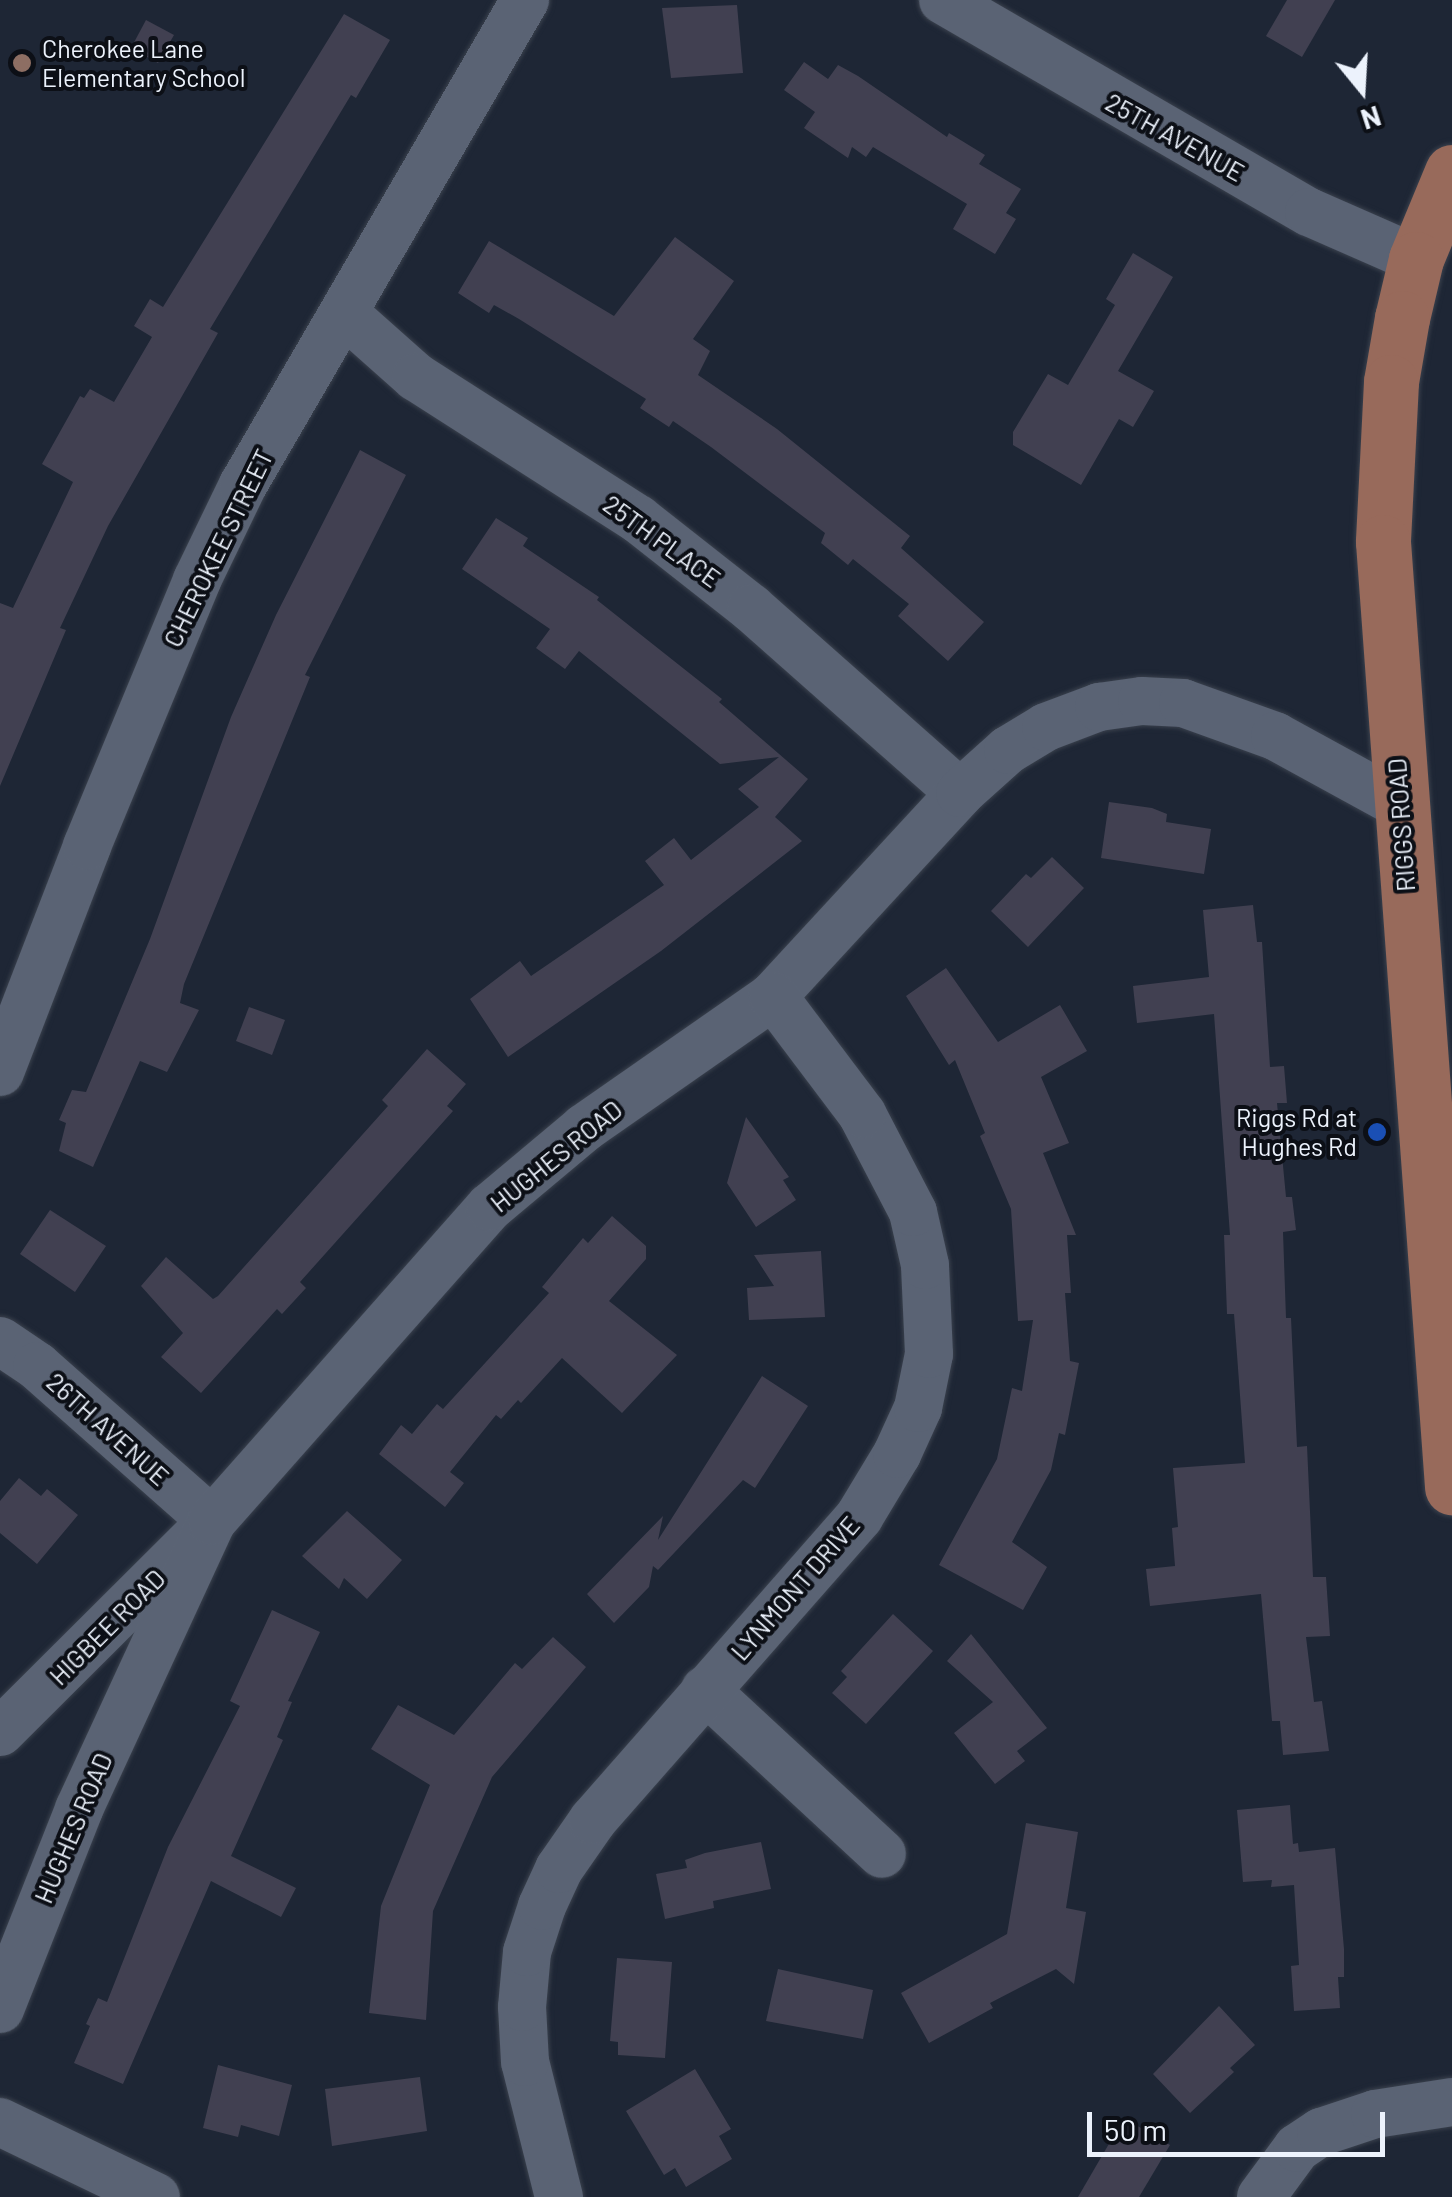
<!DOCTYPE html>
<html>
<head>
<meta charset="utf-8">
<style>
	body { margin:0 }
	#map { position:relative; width:1452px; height:2197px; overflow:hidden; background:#1e2635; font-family:Barlow,sans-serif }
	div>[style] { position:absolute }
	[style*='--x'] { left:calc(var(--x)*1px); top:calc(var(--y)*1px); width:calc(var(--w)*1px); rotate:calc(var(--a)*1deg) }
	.building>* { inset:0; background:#414051 }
	.roads { filter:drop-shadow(0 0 2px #3a414d) drop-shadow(0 0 2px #3a414d) }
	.minor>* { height:48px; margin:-24px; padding:0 24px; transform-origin:24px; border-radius:24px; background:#5a6374 }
	.major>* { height:55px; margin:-27.5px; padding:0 27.5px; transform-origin:27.5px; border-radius:27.5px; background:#986a5b }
	.dots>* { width:28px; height:28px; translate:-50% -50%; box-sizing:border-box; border:5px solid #0c0f16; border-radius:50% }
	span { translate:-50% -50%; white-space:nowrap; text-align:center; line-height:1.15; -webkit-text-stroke:8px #0c0f16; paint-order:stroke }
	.poi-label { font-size:25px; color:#ecf2fc }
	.left { translate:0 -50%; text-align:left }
	.right { translate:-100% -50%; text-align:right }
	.street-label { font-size:25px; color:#ecf2fc }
	.north { position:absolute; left:1312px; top:40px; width:100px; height:100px; -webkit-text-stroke:8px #0c0f16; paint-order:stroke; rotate:162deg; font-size:28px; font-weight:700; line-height:40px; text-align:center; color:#ecf2fc }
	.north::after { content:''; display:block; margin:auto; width:35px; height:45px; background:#ecf2fc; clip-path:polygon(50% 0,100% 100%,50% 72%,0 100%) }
	.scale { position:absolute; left:1087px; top:2112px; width:298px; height:45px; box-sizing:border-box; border:5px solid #ecf2fc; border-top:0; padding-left:12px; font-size:30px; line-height:35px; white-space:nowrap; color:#ecf2fc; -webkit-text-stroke:8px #0c0f16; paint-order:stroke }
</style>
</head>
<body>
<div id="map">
	<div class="building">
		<div style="clip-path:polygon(1287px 0,1335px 0,1302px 57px,1266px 36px)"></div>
		<div style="clip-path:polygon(737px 5px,743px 73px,671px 78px,662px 8px)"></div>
		<div style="clip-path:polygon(344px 14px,390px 40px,356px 98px,351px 95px,210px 329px,218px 333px,108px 526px,60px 628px,66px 630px,0 786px,0 603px,13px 608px,73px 482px,42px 464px,80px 396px,84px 398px,90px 389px,114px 402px,152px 337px,134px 326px,150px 299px,163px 307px)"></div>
		<div style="clip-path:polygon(146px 20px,174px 35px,158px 63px,131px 48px)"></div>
		<div style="clip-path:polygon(804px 62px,828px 79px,838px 65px,858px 76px,947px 137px,949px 133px,985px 155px,979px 164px,1021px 189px,1006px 213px,1016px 219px,995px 254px,953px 229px,967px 204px,873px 147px,866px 157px,852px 147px,848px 158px,804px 128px,815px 112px,784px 90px)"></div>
		<div style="clip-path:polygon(675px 237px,734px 281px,693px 339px,710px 351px,698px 375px,777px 429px,910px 536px,901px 548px,984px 622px,948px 661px,898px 616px,909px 604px,853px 559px,848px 565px,821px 543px,825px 533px,711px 447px,673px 421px,669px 427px,640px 408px,646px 399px,519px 319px,494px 305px,489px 313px,458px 293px,489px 241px,614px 316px)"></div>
		<div style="clip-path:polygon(1133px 253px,1173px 277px,1118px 371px,1154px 391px,1133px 427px,1119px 419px,1081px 485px,1013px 445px,1013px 432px,1048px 374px,1068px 385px,1115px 305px,1106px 299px)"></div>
		<div style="clip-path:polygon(360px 450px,406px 475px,305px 675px,310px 677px,184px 984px,180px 1003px,199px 1010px,167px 1072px,140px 1061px,93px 1167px,59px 1151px,66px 1123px,59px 1120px,72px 1090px,86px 1092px,150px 939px,231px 717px,276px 615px)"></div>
		<div style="clip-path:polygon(496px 518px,528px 538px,523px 546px,599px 597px,597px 600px,722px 699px,719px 702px,808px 779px,775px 817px,802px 841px,661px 951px,508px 1057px,470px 999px,520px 961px,531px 976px,664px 885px,645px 861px,674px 838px,691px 860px,759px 807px,738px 789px,779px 757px,720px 764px,579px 651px,565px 669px,536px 648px,550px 629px,462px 569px)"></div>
		<div style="clip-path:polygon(1109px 802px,1152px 808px,1167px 814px,1166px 822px,1211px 829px,1204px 874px,1101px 858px)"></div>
		<div style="clip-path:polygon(1052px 857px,1084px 888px,1028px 947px,991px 911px,1026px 874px,1031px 878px)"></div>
		<div style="clip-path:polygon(1253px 905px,1257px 942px,1262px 942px,1270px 1067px,1284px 1066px,1287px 1103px,1277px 1103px,1286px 1197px,1292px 1197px,1296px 1230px,1283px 1232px,1286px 1318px,1291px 1318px,1297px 1447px,1307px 1446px,1313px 1577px,1326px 1577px,1330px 1636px,1306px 1637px,1314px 1702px,1322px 1701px,1329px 1751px,1283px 1755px,1280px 1721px,1272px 1721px,1261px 1594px,1150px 1606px,1146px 1569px,1175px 1566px,1172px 1528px,1178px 1527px,1173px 1468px,1245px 1463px,1234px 1314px,1227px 1314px,1224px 1235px,1230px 1235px,1214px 1014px,1137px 1023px,1133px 986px,1209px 977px,1203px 910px)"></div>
		<div style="clip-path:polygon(946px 968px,998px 1042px,1060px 1005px,1087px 1051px,1041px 1077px,1069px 1143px,1043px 1153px,1076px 1235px,1067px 1235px,1071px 1293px,1065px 1293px,1070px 1361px,1079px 1363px,1065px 1435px,1059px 1433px,1051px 1470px,1012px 1542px,1047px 1567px,1023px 1610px,939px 1565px,997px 1459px,1012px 1388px,1022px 1391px,1033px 1320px,1018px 1321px,1011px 1209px,980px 1136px,985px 1133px,955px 1060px,949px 1065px,906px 996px)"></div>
		<div style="clip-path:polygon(249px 1007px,285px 1020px,272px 1055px,236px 1041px)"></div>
		<div style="clip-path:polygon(427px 1049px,466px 1084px,447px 1106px,453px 1111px,300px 1282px,306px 1288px,282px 1314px,277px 1309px,201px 1393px,161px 1357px,183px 1333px,141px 1286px,166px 1257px,213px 1299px,218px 1296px,388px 1106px,382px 1100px)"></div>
		<div style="clip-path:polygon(746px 1117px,789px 1177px,783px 1180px,796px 1200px,756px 1227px,727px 1183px)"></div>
		<div style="clip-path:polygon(50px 1210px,106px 1246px,75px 1292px,20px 1254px)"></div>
		<div style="clip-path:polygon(612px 1216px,646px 1246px,646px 1259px,609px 1301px,677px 1355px,622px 1413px,562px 1358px,521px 1403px,518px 1400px,501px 1419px,496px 1415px,450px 1472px,464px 1483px,445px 1507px,379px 1454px,401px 1425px,412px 1434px,437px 1404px,443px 1409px,549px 1293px,542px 1287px,583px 1238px,588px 1243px)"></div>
		<div style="clip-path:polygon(821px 1251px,825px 1317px,749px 1320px,747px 1288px,774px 1286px,754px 1255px)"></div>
		<div style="clip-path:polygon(762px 1376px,808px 1406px,755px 1488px,743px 1480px,658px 1570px,653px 1566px,649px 1587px,614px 1623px,587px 1594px,663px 1516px,658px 1540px)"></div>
		<div style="clip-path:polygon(19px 1478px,41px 1496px,47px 1489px,78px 1515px,37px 1564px,0 1533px,0 1501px)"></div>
		<div style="clip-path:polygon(347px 1511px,402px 1560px,367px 1599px,344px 1578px,339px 1589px,302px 1556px)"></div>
		<div style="clip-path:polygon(272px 1610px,320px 1632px,288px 1701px,292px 1702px,277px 1737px,283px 1740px,231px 1856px,296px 1888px,281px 1917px,211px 1881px,123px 2084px,74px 2063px,90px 2026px,86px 2024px,98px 1998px,107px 2002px,168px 1847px,240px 1706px,230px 1701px)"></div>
		<div style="clip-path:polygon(893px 1614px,933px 1651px,866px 1724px,832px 1693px,847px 1677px,841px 1671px)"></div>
		<div style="clip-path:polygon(971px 1634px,1047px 1728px,1017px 1751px,1025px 1761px,995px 1784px,954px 1733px,993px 1702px,947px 1661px)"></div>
		<div style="clip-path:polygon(553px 1637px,586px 1667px,492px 1777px,433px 1911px,426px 2020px,369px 2013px,381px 1906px,430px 1785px,371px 1749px,398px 1705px,454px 1735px,515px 1663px,522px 1669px)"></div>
		<div style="clip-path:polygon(1290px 1805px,1293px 1844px,1298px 1843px,1299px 1852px,1335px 1848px,1344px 1949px,1344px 1977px,1338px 1977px,1340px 2008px,1294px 2011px,1291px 1966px,1299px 1965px,1294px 1885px,1271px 1887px,1272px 1880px,1243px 1882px,1237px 1810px)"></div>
		<div style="clip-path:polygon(1026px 1823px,1078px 1832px,1066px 1908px,1086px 1912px,1074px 1984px,1056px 1969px,990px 2003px,993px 2008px,929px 2043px,901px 1993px,1007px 1934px)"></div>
		<div style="clip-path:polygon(761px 1842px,771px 1889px,713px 1901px,714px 1908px,665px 1919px,656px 1874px,687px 1868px,685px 1860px,705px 1853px)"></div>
		<div style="clip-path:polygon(617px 1958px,672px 1962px,665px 2058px,618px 2055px,618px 2042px,610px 2041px)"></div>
		<div style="clip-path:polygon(778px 1969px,873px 1990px,863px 2039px,766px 2021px)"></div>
		<div style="clip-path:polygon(1219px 2006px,1255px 2045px,1230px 2068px,1234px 2072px,1190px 2113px,1153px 2074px)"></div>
		<div style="clip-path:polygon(218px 2065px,292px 2085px,279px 2136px,241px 2125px,238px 2137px,203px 2128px)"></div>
		<div style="clip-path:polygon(695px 2069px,731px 2129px,719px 2136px,732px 2159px,686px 2187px,675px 2168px,664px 2175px,626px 2111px)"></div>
		<div style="clip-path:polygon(420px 2077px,427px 2131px,332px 2146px,325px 2089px)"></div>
		<div style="clip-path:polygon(1124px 2118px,1170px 2145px,1139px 2197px,1078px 2197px)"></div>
	</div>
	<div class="roads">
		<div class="minor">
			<div style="--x:943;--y:0;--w:423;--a:30.1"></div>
			<div style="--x:1309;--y:212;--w:117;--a:23.7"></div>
			<div style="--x:345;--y:314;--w:95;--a:41.6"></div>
			<div style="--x:416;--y:377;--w:264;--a:32.6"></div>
			<div style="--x:638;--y:519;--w:144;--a:38.2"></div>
			<div style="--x:751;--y:608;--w:279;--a:41.5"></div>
			<div style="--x:0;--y:1072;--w:242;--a:-68.9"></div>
			<div style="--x:87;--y:846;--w:288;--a:-67.5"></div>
			<div style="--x:197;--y:580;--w:106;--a:-64.2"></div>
			<div style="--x:243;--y:485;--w:561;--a:-59.82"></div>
			<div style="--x:0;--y:1341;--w:45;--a:34"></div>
			<div style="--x:37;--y:1366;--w:234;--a:41.5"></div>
			<div style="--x:212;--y:1521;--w:299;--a:135.1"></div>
			<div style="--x:705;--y:1690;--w:241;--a:42.8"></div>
			<div style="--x:0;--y:2009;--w:215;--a:-68.4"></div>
			<div style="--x:79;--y:1809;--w:317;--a:-65.2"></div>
			<div style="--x:212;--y:1521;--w:419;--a:-48.5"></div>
			<div style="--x:490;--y:1207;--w:123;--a:-40"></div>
			<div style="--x:584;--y:1128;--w:231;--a:-34.9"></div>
			<div style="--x:773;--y:996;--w:276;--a:-47.3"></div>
			<div style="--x:960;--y:793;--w:64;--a:-41.9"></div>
			<div style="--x:1008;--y:750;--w:44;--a:-31.2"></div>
			<div style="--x:1046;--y:727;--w:57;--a:-20.7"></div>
			<div style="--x:1099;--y:707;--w:43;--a:-7.9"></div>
			<div style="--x:1142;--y:701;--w:41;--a:2.8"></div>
			<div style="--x:1183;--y:703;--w:98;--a:19.7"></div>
			<div style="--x:1275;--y:736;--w:141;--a:28.7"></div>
			<div style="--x:0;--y:2122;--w:173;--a:25.7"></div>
			<div style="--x:559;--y:2197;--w:139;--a:-104.1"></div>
			<div style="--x:525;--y:2062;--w:55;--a:-93.1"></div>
			<div style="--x:522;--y:2007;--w:55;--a:-84.8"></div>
			<div style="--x:527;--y:1952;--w:48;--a:-71.9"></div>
			<div style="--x:542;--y:1906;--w:41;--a:-65.3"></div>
			<div style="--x:559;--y:1869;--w:60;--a:-55.2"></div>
			<div style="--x:593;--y:1820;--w:403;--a:-48.7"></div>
			<div style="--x:859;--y:1517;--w:74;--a:-58.9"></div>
			<div style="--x:897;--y:1454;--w:51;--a:-65.5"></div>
			<div style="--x:918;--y:1408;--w:55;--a:-78.5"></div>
			<div style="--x:929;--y:1354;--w:89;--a:-92.6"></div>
			<div style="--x:925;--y:1265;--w:54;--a:-102.8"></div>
			<div style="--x:913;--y:1212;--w:110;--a:-117.5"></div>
			<div style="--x:862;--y:1114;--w:148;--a:-127"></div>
			<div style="--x:1261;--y:2197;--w:61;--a:-53.7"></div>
			<div style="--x:1297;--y:2148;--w:29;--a:-34"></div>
			<div style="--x:1321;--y:2132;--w:57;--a:-18.4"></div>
			<div style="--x:1375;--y:2114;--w:78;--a:-8.9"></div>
		</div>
		<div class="major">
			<div style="--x:1452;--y:172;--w:94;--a:112.5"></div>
			<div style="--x:1416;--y:259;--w:61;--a:103.3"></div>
			<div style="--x:1402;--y:318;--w:65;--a:99.8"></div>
			<div style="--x:1391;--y:382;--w:160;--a:92.9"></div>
			<div style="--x:1383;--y:542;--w:948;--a:85.82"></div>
		</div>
	</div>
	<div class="dots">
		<div style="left:22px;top:63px;background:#8d6e63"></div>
		<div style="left:1377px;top:1132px;background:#1a4fb4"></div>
	</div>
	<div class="poi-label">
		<span class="left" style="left:42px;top:63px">Cherokee Lane<br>Elementary School</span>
		<span class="right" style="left:1357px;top:1132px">Riggs Rd at<br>Hughes Rd</span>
	</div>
	<div class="street-label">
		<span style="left:1175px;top:137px;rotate:29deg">25TH AVENUE</span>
		<span style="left:662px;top:541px;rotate:36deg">25TH PLACE</span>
		<span style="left:218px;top:548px;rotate:-64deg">CHEROKEE STREET</span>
		<span style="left:1401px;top:825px;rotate:-94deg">RIGGS ROAD</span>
		<span style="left:556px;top:1156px;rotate:-39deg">HUGHES ROAD</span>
		<span style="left:108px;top:1429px;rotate:42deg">26TH AVENUE</span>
		<span style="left:795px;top:1588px;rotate:-49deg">LYNMONT DRIVE</span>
		<span style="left:107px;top:1627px;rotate:-45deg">HIGBEE ROAD</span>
		<span style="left:73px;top:1828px;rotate:-67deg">HUGHES ROAD</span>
	</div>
	<div class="north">N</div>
	<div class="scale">50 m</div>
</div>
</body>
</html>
